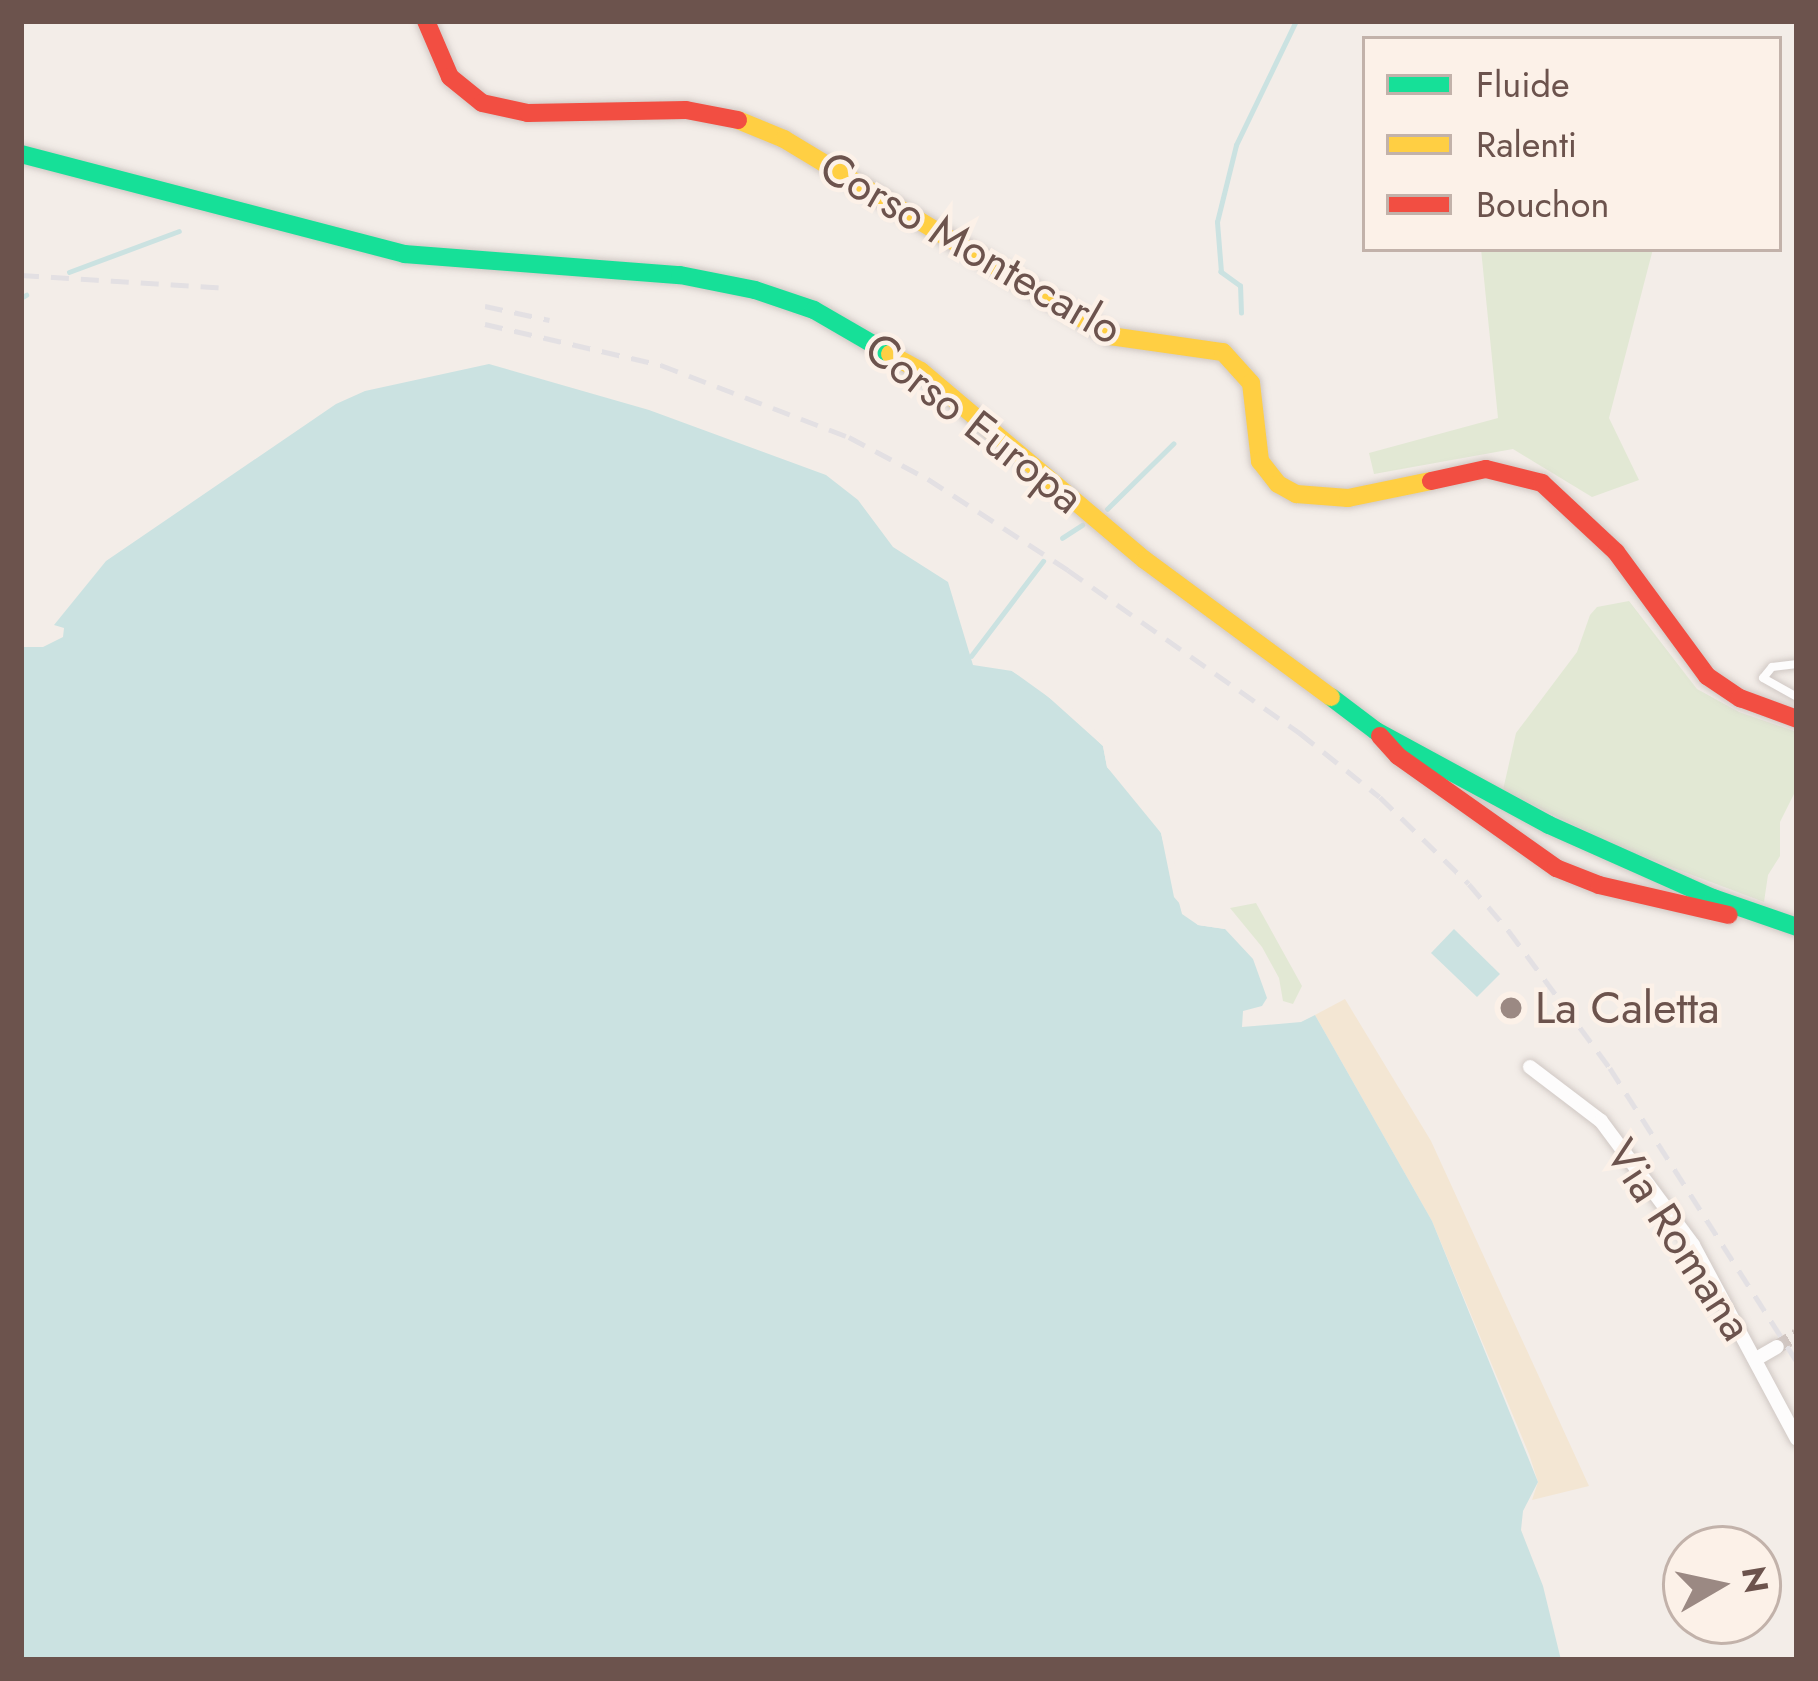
<!DOCTYPE html>
<html>
<head>
<meta charset="utf-8">
<style>
	body { margin:0 }
	#map { position:relative; width:1818px; height:1681px; overflow:hidden; background:#f3ede8; font-family:Jost,sans-serif }
	div>[style] { position:absolute }
	[style*='--x'] { left:calc(var(--x)*1px); top:calc(var(--y)*1px); width:calc(var(--w)*1px); rotate:calc(var(--a)*1deg) }
	.green>* { inset:0; background:#e2e8d4 }
	.sand>* { inset:0; background:#f3e6d3 }
	.water>* { inset:0; background:#cbe2e1 }
	.pier>* { inset:0; background:#f3ede8 }
	.stream>* { height:4.5px; margin:-2.25px; padding:0 2.25px; transform-origin:2.25px; border-radius:2.25px; background:#cbe2e1 }
	.street-tunnel>* { height:14px; margin-top:-7px; transform-origin:0; background:repeating-linear-gradient(90deg,#d1c6c1 0 14px,transparent 0 21px) }
	.roads { filter:drop-shadow(0 0 3px #d0c8c4) drop-shadow(0 0 3px #d0c8c4) }
	.lane>* { height:8px; margin:-4px; padding:0 4px; transform-origin:4px; border-radius:4px; background:#fdfcfc }
	.street>* { height:14px; margin:-7px; padding:0 7px; transform-origin:7px; border-radius:7px; background:#fdfcfc }
	.fast>* { height:18px; margin:-9px; padding:0 9px; transform-origin:9px; border-radius:9px; background:#16e098 }
	.slow>* { height:18px; margin:-9px; padding:0 9px; transform-origin:9px; border-radius:9px; background:#ffcf43 }
	.jam>* { height:18px; margin:-9px; padding:0 9px; transform-origin:9px; border-radius:9px; background:#f24e42 }
	.rail>* { height:4.5px; margin-top:-2.25px; transform-origin:0; background:repeating-linear-gradient(90deg,#e3e0e3 0 18px,transparent 0 30px) }
	.dots>* { width:33px; height:33px; translate:-50% -50%; box-sizing:border-box; border:6px solid #fcf1e8; border-radius:50% }
	span { translate:-50% -50%; white-space:nowrap; text-align:center; line-height:1.15; -webkit-text-stroke:9px #fcf1e8; paint-order:stroke }
	.street-label { font-size:45px; color:#6c534d }
	.poi-label { font-size:45px; color:#6c534d }
	.left { translate:0 -50%; text-align:left }
	.frame { position:absolute; inset:0; border:24px solid #6c534d; pointer-events:none }
	.legend { position:absolute; left:1362px; top:36px; width:420px; height:216px; box-sizing:border-box; background:#fcf1e8; border:3px solid #c2b2aa; margin:0; padding:15px 21px; list-style:none; font-size:36px; color:#6c534d }
	.legend li { display:flex; align-items:center; gap:24px; height:60px }
	.legend b { width:60px; border:3px solid #c2b2aa }
	.north { position:absolute; left:1662px; top:1525px; width:120px; height:120px; box-sizing:border-box; background:#fcf1e8; border:3px solid #c2b2aa; border-radius:50%; rotate:81deg; font-size:33px; font-weight:700; line-height:48px; text-align:center; color:#6c534d }
	.north::after { content:''; display:block; margin:auto; width:42px; height:54px; background:#9b8983; clip-path:polygon(50% 0,100% 100%,50% 72%,0 100%) }
</style>
</head>
<body>
<div id="map">
	<div class="green">
		<div style="clip-path:polygon(1481px 249px,1653px 249px,1609px 418px,1639px 480px,1592px 497px,1513px 449px,1374px 474px,1369px 453px,1498px 418px)"></div>
		<div style="clip-path:polygon(1629px 601px,1697px 689px,1739px 712px,1797px 732px,1797px 788px,1780px 822px,1780px 856px,1768px 875px,1764px 902px,1618px 847px,1503px 790px,1516px 733px,1577px 652px,1590px 615px,1597px 607px)"></div>
		<div style="clip-path:polygon(1256px 903px,1302px 986px,1293px 1004px,1283px 1001px,1279px 978px,1262px 947px,1230px 908px)"></div>
	</div>
	<div class="sand">
		<div style="clip-path:polygon(1345px 999px,1431px 1141px,1589px 1486px,1532px 1500px,1538px 1482px,1529px 1454px,1432px 1221px,1315px 1015px)"></div>
	</div>
	<div class="water">
		<div style="clip-path:polygon(489px 364px,649px 410px,826px 475px,858px 500px,893px 547px,948px 582px,973px 665px,1012px 671px,1035px 685px,1103px 746px,1107px 767px,1161px 833px,1174px 897px,1198px 925px,1225px 929px,1253px 959px,1267px 998px,1262px 1006px,1243px 1011px,1242px 1027px,1301px 1022px,1315px 1015px,1432px 1221px,1538px 1482px,1523px 1511px,1521px 1530px,1543px 1586px,1561px 1660px,21px 1660px,21px 647px,43px 647px,63px 637px,64px 628px,54px 625px,106px 561px,336px 404px,365px 391px)"></div>
		<div style="clip-path:polygon(1454px 929px,1500px 974px,1477px 997px,1431px 953px)"></div>
	</div>
	<div class="pier">
		<div style="clip-path:polygon(1021px 670px,1068px 704px,1108px 743px,1113px 762px,1166px 830px,1187px 910px,1200px 919px,1227px 923px,1225px 929px,1198px 925px,1182px 914px,1161px 833px,1144px 806px,1107px 767px,1103px 746px,1065px 709px,1012px 671px)"></div>
	</div>
	<div class="stream">
		<div style="--x:69;--y:272;--w:117;--a:-20.4"></div>
		<div style="--x:21;--y:298;--w:6;--a:-31"></div>
		<div style="--x:1241;--y:313;--w:27;--a:-92"></div>
		<div style="--x:1240;--y:286;--w:24;--a:-144"></div>
		<div style="--x:1221;--y:272;--w:50;--a:-94.6"></div>
		<div style="--x:1217;--y:222;--w:79;--a:-76.1"></div>
		<div style="--x:1236;--y:145;--w:138;--a:-64.2"></div>
		<div style="--x:1107;--y:509;--w:93;--a:-44.6"></div>
		<div style="--x:1062;--y:538;--w:24;--a:-33"></div>
		<div style="--x:971;--y:656;--w:119;--a:-52.8"></div>
	</div>
	<div class="street-tunnel">
		<div style="--x:1777;--y:1347;--w:23;--a:-31"></div>
	</div>
	<div class="roads">
		<div class="lane">
			<div style="--x:1797;--y:664;--w:25;--a:173"></div>
			<div style="--x:1772;--y:667;--w:14;--a:129"></div>
			<div style="--x:1763;--y:678;--w:39;--a:29"></div>
		</div>
		<div class="street">
			<div style="--x:1530;--y:1067;--w:89;--a:37.3"></div>
			<div style="--x:1601;--y:1121;--w:154;--a:53.4"></div>
			<div style="--x:1693;--y:1245;--w:220;--a:61.8"></div>
			<div style="--x:1756;--y:1359;--w:24;--a:-30"></div>
		</div>
		<div class="fast">
			<div style="--x:21;--y:154;--w:396;--a:14.6"></div>
			<div style="--x:404;--y:254;--w:277;--a:4.4"></div>
			<div style="--x:680;--y:275;--w:76;--a:11.3"></div>
			<div style="--x:755;--y:290;--w:62;--a:18.7"></div>
			<div style="--x:814;--y:310;--w:88;--a:30.1"></div>
			<div style="--x:1331;--y:697;--w:56;--a:37.1"></div>
			<div style="--x:1376;--y:731;--w:197;--a:28.5"></div>
			<div style="--x:1549;--y:825;--w:180;--a:24"></div>
			<div style="--x:1713;--y:898;--w:89;--a:19"></div>
		</div>
		<div class="slow">
			<div style="--x:738;--y:120;--w:50;--a:22.4"></div>
			<div style="--x:784;--y:139;--w:381;--a:31.1"></div>
			<div style="--x:1110;--y:336;--w:114;--a:8.1"></div>
			<div style="--x:1223;--y:352;--w:42;--a:47.9"></div>
			<div style="--x:1251;--y:383;--w:79;--a:83.4"></div>
			<div style="--x:1260;--y:461;--w:29;--a:52"></div>
			<div style="--x:1278;--y:484;--w:21;--a:29"></div>
			<div style="--x:1296;--y:494;--w:52;--a:4.4"></div>
			<div style="--x:1348;--y:498;--w:85;--a:-11.6"></div>
			<div style="--x:890;--y:354;--w:35;--a:29"></div>
			<div style="--x:921;--y:371;--w:293;--a:40.2"></div>
			<div style="--x:1145;--y:560;--w:231;--a:36.4"></div>
		</div>
		<div class="jam">
			<div style="--x:426;--y:21;--w:61;--a:66.8"></div>
			<div style="--x:450;--y:77;--w:41;--a:39.1"></div>
			<div style="--x:482;--y:103;--w:47;--a:12.3"></div>
			<div style="--x:528;--y:113;--w:158;--a:-1.1"></div>
			<div style="--x:686;--y:110;--w:53;--a:10.9"></div>
			<div style="--x:1431;--y:481;--w:56;--a:-12.3"></div>
			<div style="--x:1486;--y:469;--w:58;--a:14"></div>
			<div style="--x:1542;--y:483;--w:101;--a:43"></div>
			<div style="--x:1616;--y:552;--w:154;--a:53.7"></div>
			<div style="--x:1707;--y:676;--w:40;--a:34"></div>
			<div style="--x:1740;--y:698;--w:61;--a:20.2"></div>
			<div style="--x:1380;--y:736;--w:27;--a:48"></div>
			<div style="--x:1398;--y:756;--w:194;--a:35.3"></div>
			<div style="--x:1556;--y:868;--w:46;--a:21.6"></div>
			<div style="--x:1599;--y:885;--w:133;--a:13"></div>
		</div>
	</div>
	<div class="rail">
		<div style="--x:21;--y:275;--w:204;--a:3.6"></div>
		<div style="--x:485;--y:306;--w:66;--a:12.2"></div>
		<div style="--x:485;--y:324;--w:181;--a:13.1"></div>
		<div style="--x:661;--y:365;--w:201;--a:21"></div>
		<div style="--x:849;--y:437;--w:89;--a:28"></div>
		<div style="--x:928;--y:479;--w:167;--a:33"></div>
		<div style="--x:1068;--y:570;--w:284;--a:35.1"></div>
		<div style="--x:1300;--y:733;--w:102;--a:38.7"></div>
		<div style="--x:1380;--y:797;--w:124;--a:44.3"></div>
		<div style="--x:1469;--y:884;--w:62;--a:49.6"></div>
		<div style="--x:1509;--y:931;--w:170;--a:53.6"></div>
		<div style="--x:1610;--y:1068;--w:348;--a:57.5"></div>
	</div>
	<div class="dots">
		<div style="left:1511px;top:1008px;background:#9b8983"></div>
	</div>
	<div class="street-label">
		<span style="left:971px;top:248px;rotate:30deg">Corso Montecarlo</span>
		<span style="left:974px;top:423px;rotate:38deg">Corso Europa</span>
		<span style="left:1679px;top:1240px;rotate:57deg">Via Romana</span>
	</div>
	<div class="poi-label">
		<span class="left" style="left:1535px;top:1008px">La Caletta</span>
	</div>
	<div class="frame"></div>
	<ul class="legend">
	<li><b style="height:15px;background:#16e098"></b>Fluide</li>
	<li><b style="height:15px;background:#ffcf43"></b>Ralenti</li>
	<li><b style="height:15px;background:#f24e42"></b>Bouchon</li>
	</ul>
	<div class="north">N</div>
</div>
</body>
</html>
